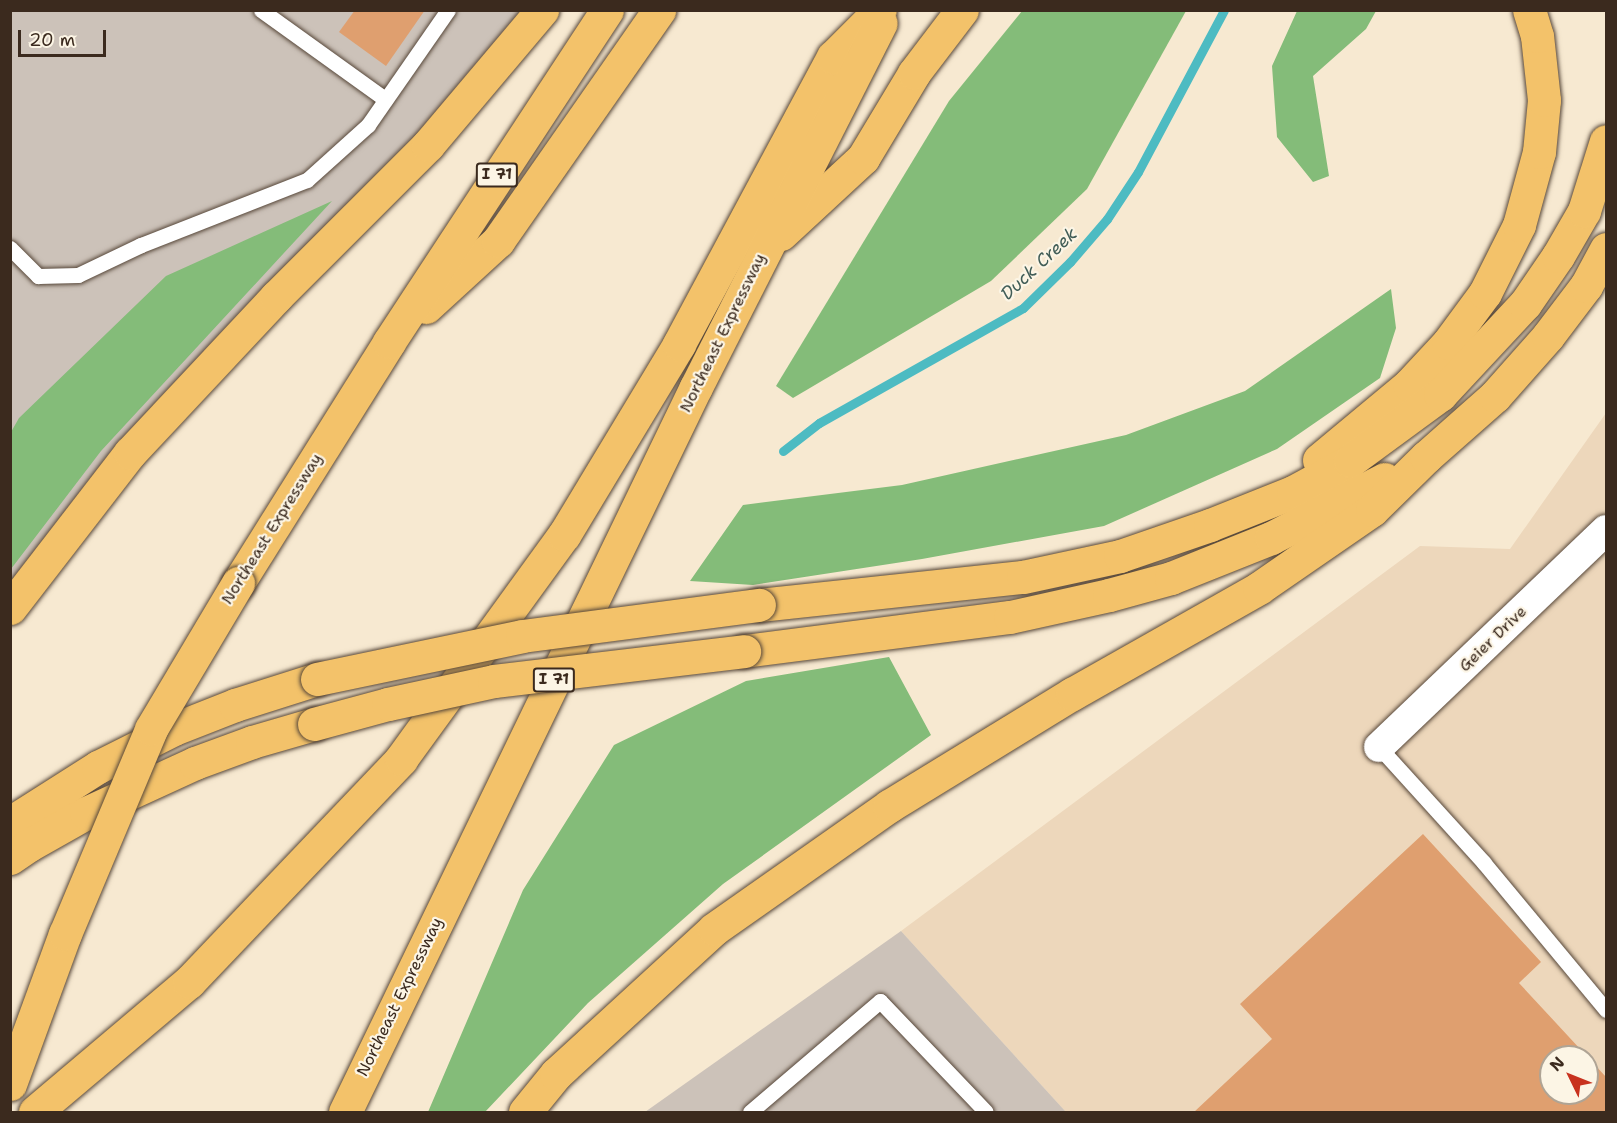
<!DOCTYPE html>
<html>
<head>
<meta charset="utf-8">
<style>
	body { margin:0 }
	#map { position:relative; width:1617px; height:1123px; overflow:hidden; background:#f7e9d1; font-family:"Shantell Sans",sans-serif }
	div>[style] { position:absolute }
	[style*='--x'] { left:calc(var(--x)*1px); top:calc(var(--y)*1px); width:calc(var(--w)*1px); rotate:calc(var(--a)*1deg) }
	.built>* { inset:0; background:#edd7bb }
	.industrial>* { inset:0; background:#ccc2b9 }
	.forest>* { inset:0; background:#84bc79 }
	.stream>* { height:9px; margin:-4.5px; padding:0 4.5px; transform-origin:4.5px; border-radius:4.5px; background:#4dbbc2 }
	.building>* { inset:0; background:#df9f6f }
	.roads { filter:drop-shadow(0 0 2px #574739) drop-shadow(0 0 2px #574739) }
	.lane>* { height:15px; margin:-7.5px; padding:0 7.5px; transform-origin:7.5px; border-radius:7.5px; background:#fff }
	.street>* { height:30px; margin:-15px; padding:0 15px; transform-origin:15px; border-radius:15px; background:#fff }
	.highway>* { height:33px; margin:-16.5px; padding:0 16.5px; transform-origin:16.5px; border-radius:16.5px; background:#f3c26a }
	.bridges { filter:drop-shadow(0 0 2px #574739) drop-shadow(0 0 2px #574739) }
	.highway-bridge>* { height:33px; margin:-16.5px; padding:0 16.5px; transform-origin:16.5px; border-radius:16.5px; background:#f3c26a }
	span { translate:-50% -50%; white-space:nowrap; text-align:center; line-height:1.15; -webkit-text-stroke:4.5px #fcf5e5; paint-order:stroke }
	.shield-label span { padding:2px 4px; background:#fcf5e5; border:2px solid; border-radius:4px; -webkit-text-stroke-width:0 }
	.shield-label { font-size:15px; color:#3b2a1e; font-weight:700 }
	.street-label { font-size:16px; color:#3b2a1e }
	.water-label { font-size:18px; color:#415d57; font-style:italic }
	.frame { position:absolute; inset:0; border:12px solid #3b2a1e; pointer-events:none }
	.north { position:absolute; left:1539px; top:1045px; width:60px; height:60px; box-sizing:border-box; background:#fcf5e5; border:2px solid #afa495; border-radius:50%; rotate:313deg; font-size:16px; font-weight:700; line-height:24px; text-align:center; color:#3b2a1e }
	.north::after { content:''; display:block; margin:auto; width:21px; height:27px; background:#c8321e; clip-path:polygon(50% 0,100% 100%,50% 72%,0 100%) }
	.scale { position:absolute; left:18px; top:30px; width:88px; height:27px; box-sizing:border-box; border:3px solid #3b2a1e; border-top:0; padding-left:8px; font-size:18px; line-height:21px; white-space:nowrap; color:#3b2a1e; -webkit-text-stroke:4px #fcf5e5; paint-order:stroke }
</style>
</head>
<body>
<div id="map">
	<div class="built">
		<div style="clip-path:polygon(evenodd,1606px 413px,1606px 1112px,1066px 1112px,901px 931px,1420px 546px,1510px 549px,1606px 413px,1551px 1057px,1587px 1057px,1587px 1093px,1551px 1093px,1551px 1057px)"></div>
	</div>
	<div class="industrial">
		<div style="clip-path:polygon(11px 11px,542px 11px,11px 608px)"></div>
		<div style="clip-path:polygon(901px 931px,1066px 1112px,645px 1112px)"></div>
	</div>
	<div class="forest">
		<div style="clip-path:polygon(1022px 11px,1186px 11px,1087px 189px,991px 281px,793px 398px,776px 386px,949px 101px)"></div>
		<div style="clip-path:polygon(1297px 11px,1376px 11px,1366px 29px,1313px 76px,1329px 176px,1313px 182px,1277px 137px,1272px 66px)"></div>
		<div style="clip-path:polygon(332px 201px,101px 451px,11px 569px,11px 432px,19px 418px,166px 276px)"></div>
		<div style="clip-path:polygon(1391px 289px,1396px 328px,1380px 378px,1277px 449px,1104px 526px,922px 559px,753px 585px,690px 581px,743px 505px,902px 485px,1126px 435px,1245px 391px)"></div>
		<div style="clip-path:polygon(889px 657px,931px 735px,723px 884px,588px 1003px,485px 1112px,428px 1112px,523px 890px,614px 745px,746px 681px)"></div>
	</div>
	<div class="stream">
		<div style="--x:783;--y:451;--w:46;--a:-37.9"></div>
		<div style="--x:819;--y:423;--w:234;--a:-29.4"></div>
		<div style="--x:1023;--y:308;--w:66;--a:-44.4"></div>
		<div style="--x:1070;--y:262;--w:57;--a:-49.3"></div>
		<div style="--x:1107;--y:219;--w:56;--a:-56.6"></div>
		<div style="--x:1138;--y:172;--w:183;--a:-62"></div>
	</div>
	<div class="building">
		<div style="clip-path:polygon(355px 10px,425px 10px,386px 66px,339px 32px)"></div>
		<div style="clip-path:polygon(evenodd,1423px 834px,1541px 962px,1519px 983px,1606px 1077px,1606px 1112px,1194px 1112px,1272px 1039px,1240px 1004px,1423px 834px,1551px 1057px,1587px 1057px,1587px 1093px,1551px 1093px,1551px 1057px)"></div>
	</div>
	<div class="roads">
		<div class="lane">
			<div style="--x:261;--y:10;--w:153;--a:35.7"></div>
			<div style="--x:10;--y:248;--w:40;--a:45"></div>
			<div style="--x:38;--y:276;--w:40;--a:-1.4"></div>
			<div style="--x:78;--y:275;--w:70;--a:-25.5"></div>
			<div style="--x:141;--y:245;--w:178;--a:-21.4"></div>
			<div style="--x:307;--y:180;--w:82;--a:-42"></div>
			<div style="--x:368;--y:125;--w:140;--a:-55.2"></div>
			<div style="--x:1379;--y:747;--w:156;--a:47.8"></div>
			<div style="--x:1484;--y:863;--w:191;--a:50.3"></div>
			<div style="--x:750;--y:1112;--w:171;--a:-40.5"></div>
			<div style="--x:880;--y:1001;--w:153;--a:46.3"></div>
		</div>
		<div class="street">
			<div style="--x:1379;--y:747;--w:314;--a:-43.7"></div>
		</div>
		<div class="highway">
			<div style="--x:781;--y:234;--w:112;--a:-42.8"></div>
			<div style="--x:863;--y:158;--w:99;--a:-59"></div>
			<div style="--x:914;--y:73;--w:79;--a:-52.7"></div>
			<div style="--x:426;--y:307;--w:98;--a:-42.5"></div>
			<div style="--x:498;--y:241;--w:282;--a:-55.1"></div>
			<div style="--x:1319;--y:460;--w:117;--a:-39.8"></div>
			<div style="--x:1409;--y:385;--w:57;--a:-47.1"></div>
			<div style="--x:1448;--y:343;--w:62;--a:-53.5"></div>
			<div style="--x:1485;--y:293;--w:76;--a:-63.4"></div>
			<div style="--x:1519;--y:225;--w:76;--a:-74.7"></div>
			<div style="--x:1539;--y:152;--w:52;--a:-84.5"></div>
			<div style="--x:1544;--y:100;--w:64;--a:-96.2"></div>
			<div style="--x:1537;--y:36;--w:27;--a:-107"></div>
			<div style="--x:238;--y:583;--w:284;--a:-57.9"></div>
			<div style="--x:389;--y:342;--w:397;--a:-56.7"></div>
			<div style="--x:759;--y:605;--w:265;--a:-6.1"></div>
			<div style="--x:1023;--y:577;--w:99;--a:-12.2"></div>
			<div style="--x:1120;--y:556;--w:95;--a:-19"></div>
			<div style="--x:1210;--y:525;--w:89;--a:-21.7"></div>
			<div style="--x:1293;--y:492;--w:65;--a:-28.5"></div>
			<div style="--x:1350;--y:461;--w:112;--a:-36.3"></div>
			<div style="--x:1440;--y:395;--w:125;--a:-47"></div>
			<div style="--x:1525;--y:304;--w:58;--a:-55.5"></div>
			<div style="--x:1558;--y:256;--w:52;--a:-60"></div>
			<div style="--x:1584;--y:211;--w:73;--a:-72.6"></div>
			<div style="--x:10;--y:608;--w:196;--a:-52.3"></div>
			<div style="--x:130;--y:453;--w:214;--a:-46.9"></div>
			<div style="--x:276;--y:297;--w:215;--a:-45"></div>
			<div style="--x:428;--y:145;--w:177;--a:-49.8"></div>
			<div style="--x:744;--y:651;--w:268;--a:-7.3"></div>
			<div style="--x:1010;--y:617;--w:101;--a:-12.5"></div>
			<div style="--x:1109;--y:595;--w:64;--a:-15.3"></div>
			<div style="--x:1171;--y:578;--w:108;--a:-21.8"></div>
			<div style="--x:1271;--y:538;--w:128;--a:-27.4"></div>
			<div style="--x:10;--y:823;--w:104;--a:-32.5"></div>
			<div style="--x:98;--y:767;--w:85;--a:-26.6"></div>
			<div style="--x:174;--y:729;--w:66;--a:-21.5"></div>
			<div style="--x:235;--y:705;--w:86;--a:-17.6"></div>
			<div style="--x:10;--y:858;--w:23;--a:-34"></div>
			<div style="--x:29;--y:845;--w:65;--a:-29.3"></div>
			<div style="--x:86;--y:813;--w:120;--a:-24.6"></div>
			<div style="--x:195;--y:763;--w:61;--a:-20.2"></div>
			<div style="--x:252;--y:742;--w:65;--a:-16.2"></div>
			<div style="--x:35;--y:1112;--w:202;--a:-40.2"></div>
			<div style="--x:189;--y:982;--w:308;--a:-46.4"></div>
			<div style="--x:401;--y:759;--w:277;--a:-54"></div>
			<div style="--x:564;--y:535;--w:223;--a:-58.9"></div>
			<div style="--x:679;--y:344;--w:326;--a:-61.8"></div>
			<div style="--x:833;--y:57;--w:66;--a:-45"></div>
			<div style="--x:345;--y:1112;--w:805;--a:-64.17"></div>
			<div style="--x:696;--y:387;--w:408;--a:-63.1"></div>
			<div style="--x:525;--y:1112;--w:49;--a:-50.8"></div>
			<div style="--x:556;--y:1074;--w:214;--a:-42.5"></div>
			<div style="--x:714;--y:929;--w:214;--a:-35.1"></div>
			<div style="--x:889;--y:806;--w:215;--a:-31.5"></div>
			<div style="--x:1072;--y:694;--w:215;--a:-29.5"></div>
			<div style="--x:1259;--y:588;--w:137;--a:-34.6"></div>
			<div style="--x:1372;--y:510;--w:76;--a:-44.5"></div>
			<div style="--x:1426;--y:457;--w:92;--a:-41.5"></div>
			<div style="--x:1495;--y:396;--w:80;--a:-48.5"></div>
			<div style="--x:1548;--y:336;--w:63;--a:-52.8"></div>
			<div style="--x:1586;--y:286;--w:42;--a:-61.6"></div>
		</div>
	</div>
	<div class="bridges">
		<div class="highway-bridge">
			<div style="--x:317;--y:679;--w:209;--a:-11.8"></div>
			<div style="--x:522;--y:636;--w:239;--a:-7.5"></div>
			<div style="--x:314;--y:724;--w:77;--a:-15.1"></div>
			<div style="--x:388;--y:704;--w:108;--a:-12.2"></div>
			<div style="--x:494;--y:681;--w:252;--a:-6.8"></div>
			<div style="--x:10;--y:1084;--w:160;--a:-69.9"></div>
			<div style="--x:65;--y:934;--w:222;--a:-67.2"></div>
			<div style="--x:151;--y:729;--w:170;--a:-59.2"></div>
		</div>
	</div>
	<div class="shield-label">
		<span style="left:497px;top:175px">I 71</span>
		<span style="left:554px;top:680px">I 71</span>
	</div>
	<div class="street-label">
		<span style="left:723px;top:333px;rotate:-64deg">Northeast Expressway</span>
		<span style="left:272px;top:529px;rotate:-58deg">Northeast Expressway</span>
		<span style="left:1493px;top:639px;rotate:-44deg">Geier Drive</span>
		<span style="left:400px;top:997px;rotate:-64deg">Northeast Expressway</span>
	</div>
	<div class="water-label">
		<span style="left:1039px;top:264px;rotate:-43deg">Duck Creek</span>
	</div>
	<div class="frame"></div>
	<div class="north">N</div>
	<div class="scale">20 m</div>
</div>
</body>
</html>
